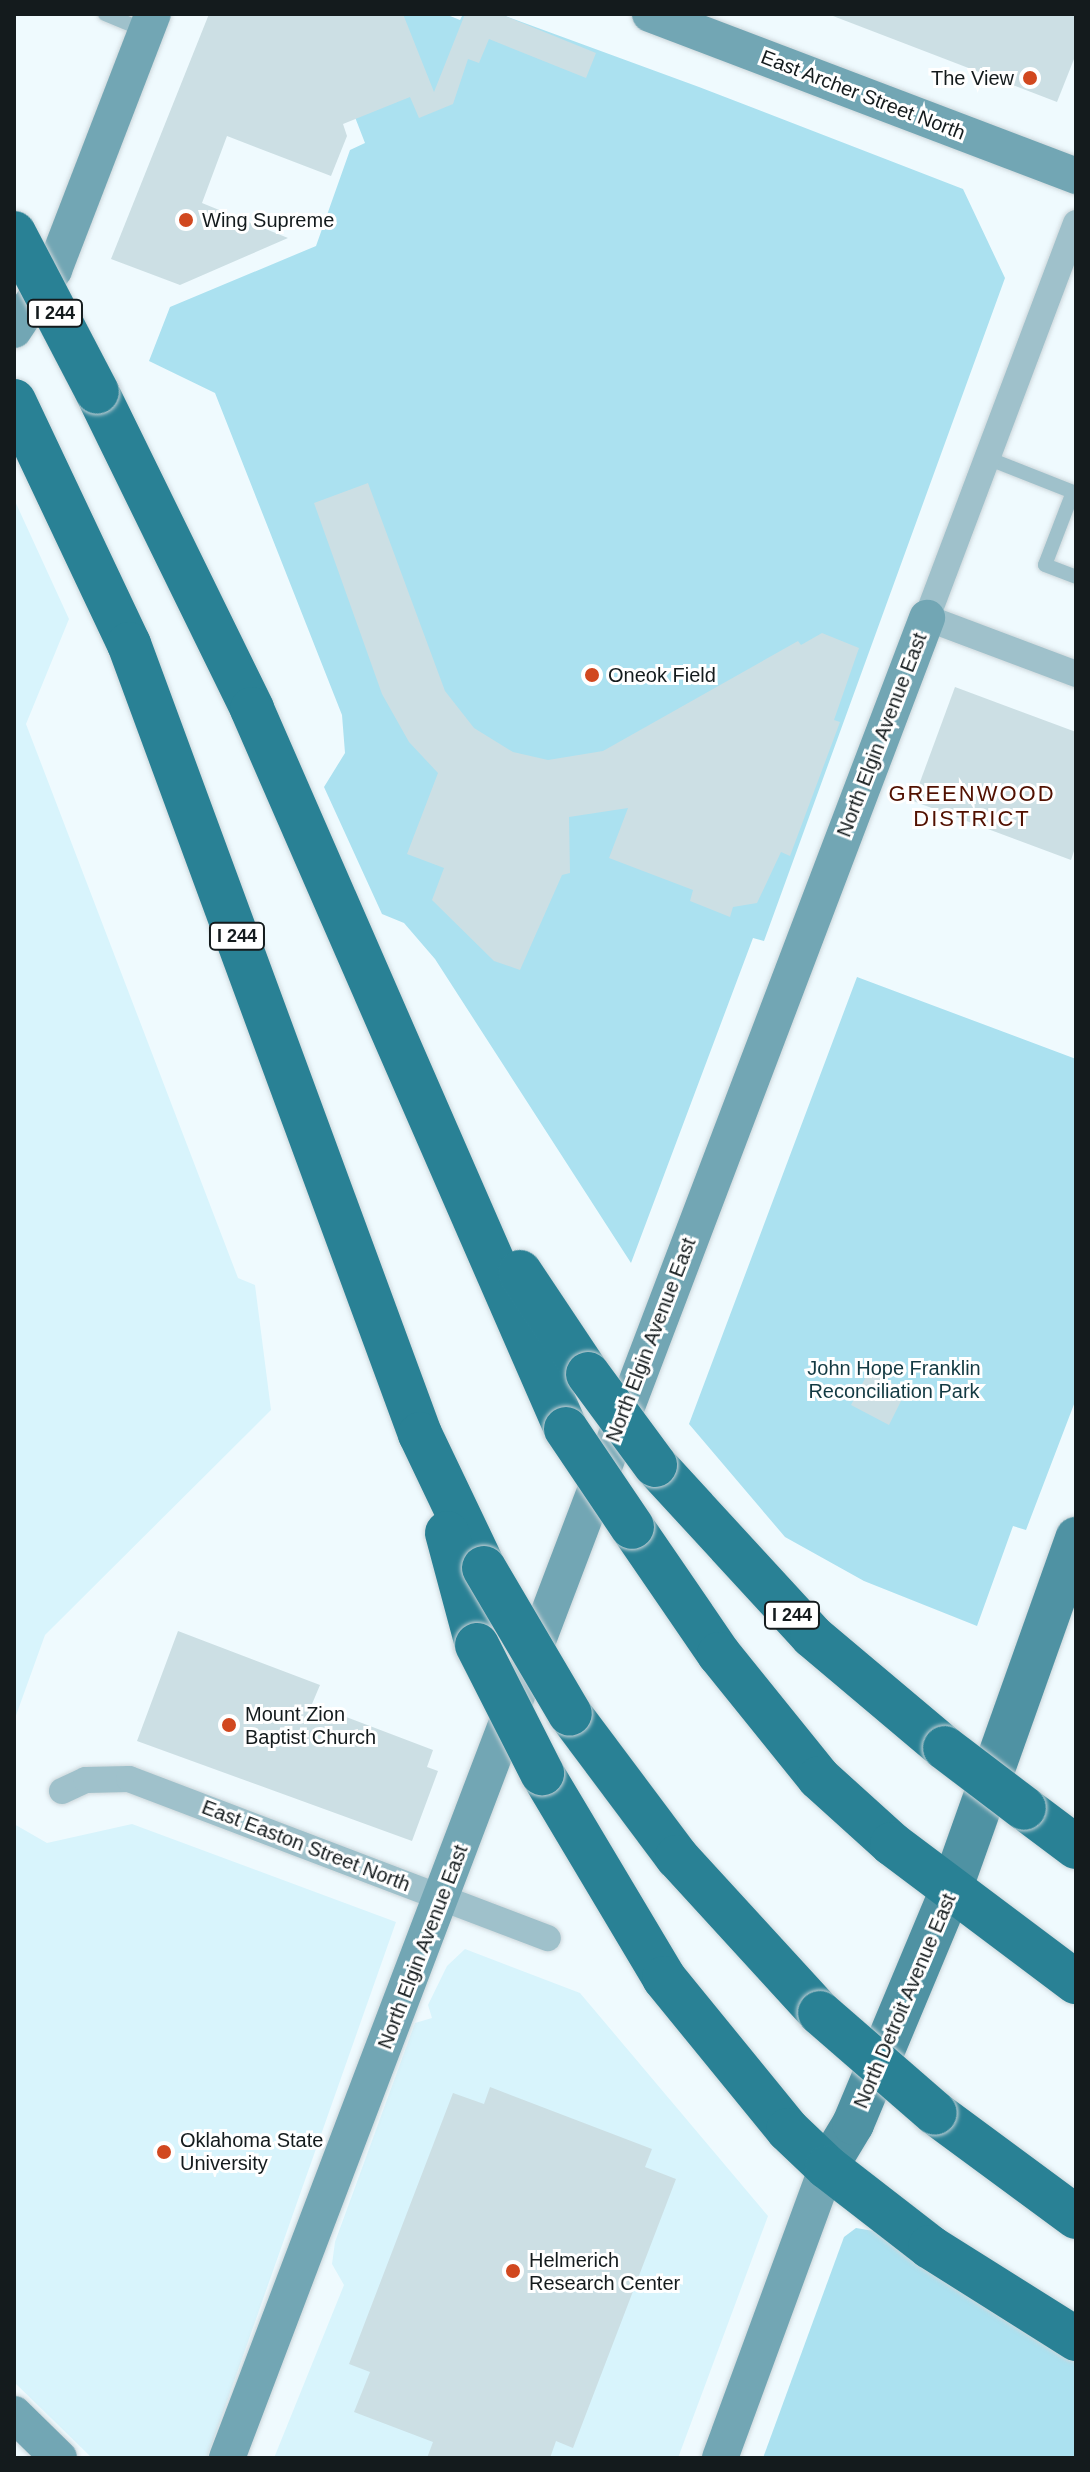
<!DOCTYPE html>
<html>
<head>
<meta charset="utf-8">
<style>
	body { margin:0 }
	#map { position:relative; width:1090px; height:2472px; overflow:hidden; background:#effafe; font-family:Helvetica,sans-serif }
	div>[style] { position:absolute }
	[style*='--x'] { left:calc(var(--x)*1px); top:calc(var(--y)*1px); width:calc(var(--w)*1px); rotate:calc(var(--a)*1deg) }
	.built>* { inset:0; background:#d8f4fc }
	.green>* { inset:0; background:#abe1f0 }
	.building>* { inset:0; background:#ccdfe4 }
	.roads { filter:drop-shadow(0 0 2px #ccd6da) drop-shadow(0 0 2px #ccd6da) }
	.lane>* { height:14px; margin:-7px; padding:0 7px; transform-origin:7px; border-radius:7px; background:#9fc1cb }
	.street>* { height:26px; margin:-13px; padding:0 13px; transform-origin:13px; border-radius:13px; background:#9fc1cb }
	.secondary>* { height:36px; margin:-18px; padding:0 18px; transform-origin:18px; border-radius:18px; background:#72a6b4 }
	.primary>* { height:42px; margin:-21px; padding:0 21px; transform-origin:21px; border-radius:21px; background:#4f92a3 }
	.highway>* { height:44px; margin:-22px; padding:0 22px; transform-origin:22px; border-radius:22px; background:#298195 }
	.bridges { filter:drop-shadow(0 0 2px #ccd6da) drop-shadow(0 0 2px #ccd6da) }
	.highway-bridge>* { height:44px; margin:-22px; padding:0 22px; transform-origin:22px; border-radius:22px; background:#298195 }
	.dots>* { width:22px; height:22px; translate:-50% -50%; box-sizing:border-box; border:4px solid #fff; border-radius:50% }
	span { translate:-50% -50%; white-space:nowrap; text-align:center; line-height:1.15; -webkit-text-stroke:6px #fff; paint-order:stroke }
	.shield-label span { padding:2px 6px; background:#fff; border:2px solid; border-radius:6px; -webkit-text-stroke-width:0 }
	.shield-label { font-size:18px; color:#141b1d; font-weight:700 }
	.poi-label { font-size:20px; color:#141b1d }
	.right { translate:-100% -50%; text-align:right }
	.left { translate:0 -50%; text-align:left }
	.street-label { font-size:20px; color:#141b1d }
	.park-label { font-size:20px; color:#133a43 }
	.neighbourhood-label { font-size:22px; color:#511000; letter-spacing:2px }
	.frame { position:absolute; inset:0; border:16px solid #141b1d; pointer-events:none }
</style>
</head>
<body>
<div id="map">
	<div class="built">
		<div style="clip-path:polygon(14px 499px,69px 619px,26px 724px,238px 1278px,255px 1285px,271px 1410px,45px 1635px,14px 1721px)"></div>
		<div style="clip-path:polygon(14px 1824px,47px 1843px,132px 1824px,396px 1922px,207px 2458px,92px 2458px,14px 2382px)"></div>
		<div style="clip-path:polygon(465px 1949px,580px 1993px,768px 2216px,678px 2458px,274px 2458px,344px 2285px,332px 2264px,335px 2242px,415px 2023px,432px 2018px,428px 2005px,447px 1966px)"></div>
	</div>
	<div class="green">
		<div style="clip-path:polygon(315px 14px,445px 14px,460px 20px,463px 14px,500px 14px,699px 87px,963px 189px,1005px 278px,764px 941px,753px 938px,631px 1263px,435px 959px,404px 923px,382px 914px,324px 787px,345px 753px,342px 715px,215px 393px,149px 361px,170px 307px,316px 246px,350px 150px,365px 143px)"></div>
		<div style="clip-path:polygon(857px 977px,1076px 1059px,1076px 1399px,1026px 1530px,1013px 1526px,977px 1626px,864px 1581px,785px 1537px,689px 1424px)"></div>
		<div style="clip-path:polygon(856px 2228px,886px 2233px,1076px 2355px,1076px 2458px,763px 2458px,844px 2237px)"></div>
	</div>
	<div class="building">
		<div style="clip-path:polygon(209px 14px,403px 14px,434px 92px,465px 14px,500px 14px,596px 53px,586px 78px,489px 39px,479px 63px,468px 59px,453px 104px,419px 118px,410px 97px,343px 124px,347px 136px,331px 176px,227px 136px,202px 203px,288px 238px,180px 285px,111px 259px)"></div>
		<div style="clip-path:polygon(1076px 14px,1076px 54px,1057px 102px,833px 16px)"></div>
		<div style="clip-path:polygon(368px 483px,445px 691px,474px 728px,513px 752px,548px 760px,603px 751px,798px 641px,801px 645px,822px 633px,859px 648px,834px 720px,840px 722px,790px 856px,781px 852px,757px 903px,733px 907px,730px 917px,690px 901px,693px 890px,609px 858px,628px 808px,569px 817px,570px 873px,562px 875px,520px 970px,494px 961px,432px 900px,444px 868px,407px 854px,438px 773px,409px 742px,382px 694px,314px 503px)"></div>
		<div style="clip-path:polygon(955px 687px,1076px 732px,1076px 845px,1071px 860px,913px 801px)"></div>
		<div style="clip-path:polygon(869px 1371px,906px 1391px,889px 1425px,851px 1405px)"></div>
		<div style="clip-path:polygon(178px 1631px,320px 1685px,312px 1704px,433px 1750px,427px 1767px,438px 1771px,412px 1841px,137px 1741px)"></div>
		<div style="clip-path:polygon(490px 2087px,652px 2149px,645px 2167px,676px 2179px,573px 2448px,556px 2441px,550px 2458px,427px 2458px,433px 2442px,354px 2412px,370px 2372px,349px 2364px,453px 2093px,484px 2104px)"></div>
	</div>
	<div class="roads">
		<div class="lane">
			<div style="--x:105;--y:14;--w:44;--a:22.5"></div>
			<div style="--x:987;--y:458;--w:96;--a:21.5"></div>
			<div style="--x:1073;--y:492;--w:78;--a:111"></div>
			<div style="--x:1045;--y:565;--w:33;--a:21"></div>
		</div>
		<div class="street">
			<div style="--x:1076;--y:223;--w:422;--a:110.7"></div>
			<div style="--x:927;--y:618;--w:159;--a:20.6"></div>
			<div style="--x:62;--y:1791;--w:26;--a:-25"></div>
			<div style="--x:86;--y:1780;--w:43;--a:-1.3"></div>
			<div style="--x:129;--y:1779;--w:448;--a:20.8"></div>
		</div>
		<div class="secondary">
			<div style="--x:650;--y:14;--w:456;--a:20.8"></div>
			<div style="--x:14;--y:330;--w:72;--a:-56.3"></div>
			<div style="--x:54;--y:270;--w:274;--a:-68.9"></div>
			<div style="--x:14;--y:2414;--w:63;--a:44.4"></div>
			<div style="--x:227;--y:2458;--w:1969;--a:-69.17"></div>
			<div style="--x:720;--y:2458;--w:310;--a:-69.8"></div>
		</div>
		<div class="primary">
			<div style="--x:827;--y:2167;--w:50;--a:-58.8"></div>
			<div style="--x:853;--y:2124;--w:254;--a:-67.3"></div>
			<div style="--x:951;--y:1890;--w:374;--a:-70.4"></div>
		</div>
		<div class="highway">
			<div style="--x:97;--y:392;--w:353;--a:63.9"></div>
			<div style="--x:252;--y:709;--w:785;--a:66.44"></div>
			<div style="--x:14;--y:401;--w:269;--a:64.7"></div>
			<div style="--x:129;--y:644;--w:842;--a:69.78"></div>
			<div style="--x:420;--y:1434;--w:148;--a:64.5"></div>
			<div style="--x:520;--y:1272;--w:123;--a:56.3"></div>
			<div style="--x:655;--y:1465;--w:232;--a:47.4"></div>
			<div style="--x:812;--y:1636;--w:174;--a:40.1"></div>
			<div style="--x:632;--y:1527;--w:154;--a:55.6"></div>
			<div style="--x:719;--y:1654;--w:159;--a:51.1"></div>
			<div style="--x:819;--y:1778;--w:98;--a:42.1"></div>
			<div style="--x:892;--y:1844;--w:230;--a:36.9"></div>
			<div style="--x:447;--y:1533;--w:116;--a:75"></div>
			<div style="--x:570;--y:1714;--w:179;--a:53.2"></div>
			<div style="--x:677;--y:1857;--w:212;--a:47.5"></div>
			<div style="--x:542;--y:1773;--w:239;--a:59.2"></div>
			<div style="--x:664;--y:1978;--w:196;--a:50.8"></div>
			<div style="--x:788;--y:2130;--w:54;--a:43.5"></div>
			<div style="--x:827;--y:2167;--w:130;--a:37.8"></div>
			<div style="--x:930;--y:2247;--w:173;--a:32.2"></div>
			<div style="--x:1024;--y:1808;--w:65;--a:36.9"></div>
			<div style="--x:935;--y:2113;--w:175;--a:36.4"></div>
		</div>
	</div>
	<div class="bridges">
		<div class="highway-bridge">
			<div style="--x:14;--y:233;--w:179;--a:62.4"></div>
			<div style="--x:588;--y:1374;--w:113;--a:53.6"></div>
			<div style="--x:566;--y:1429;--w:118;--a:56"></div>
			<div style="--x:484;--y:1568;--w:169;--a:59.5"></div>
			<div style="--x:477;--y:1645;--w:144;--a:63.1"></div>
			<div style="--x:945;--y:1748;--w:99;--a:37.2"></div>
			<div style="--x:820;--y:2013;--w:152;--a:41"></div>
		</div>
	</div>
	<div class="dots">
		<div style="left:1030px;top:78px;background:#d1481f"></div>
		<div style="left:186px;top:220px;background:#d1481f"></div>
		<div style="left:592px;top:675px;background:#d1481f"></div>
		<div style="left:229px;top:1725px;background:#d1481f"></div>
		<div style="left:164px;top:2152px;background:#d1481f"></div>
		<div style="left:513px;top:2271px;background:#d1481f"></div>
	</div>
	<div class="shield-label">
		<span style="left:55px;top:313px">I 244</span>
		<span style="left:237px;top:936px">I 244</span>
		<span style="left:792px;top:1615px">I 244</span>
	</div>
	<div class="poi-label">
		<span class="right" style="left:1014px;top:78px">The View</span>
		<span class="left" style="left:202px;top:220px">Wing Supreme</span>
		<span class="left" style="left:608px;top:675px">Oneok Field</span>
		<span class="left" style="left:245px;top:1726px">Mount Zion<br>Baptist Church</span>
		<span class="left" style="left:180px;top:2152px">Oklahoma State<br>University</span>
		<span class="left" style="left:529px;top:2272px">Helmerich<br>Research Center</span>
	</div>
	<div class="street-label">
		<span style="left:863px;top:95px;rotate:21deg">East Archer Street North</span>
		<span style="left:882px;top:735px;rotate:-69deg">North Elgin Avenue East</span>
		<span style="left:651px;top:1340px;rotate:-69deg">North Elgin Avenue East</span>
		<span style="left:306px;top:1846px;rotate:21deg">East Easton Street North</span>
		<span style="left:423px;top:1947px;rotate:-69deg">North Elgin Avenue East</span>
		<span style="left:905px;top:2001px;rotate:-67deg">North Detroit Avenue East</span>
	</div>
	<div class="park-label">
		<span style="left:894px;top:1380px">John Hope Franklin<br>Reconciliation Park</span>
	</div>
	<div class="neighbourhood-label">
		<span style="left:972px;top:806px">GREENWOOD<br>DISTRICT</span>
	</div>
	<div class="frame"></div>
</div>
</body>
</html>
